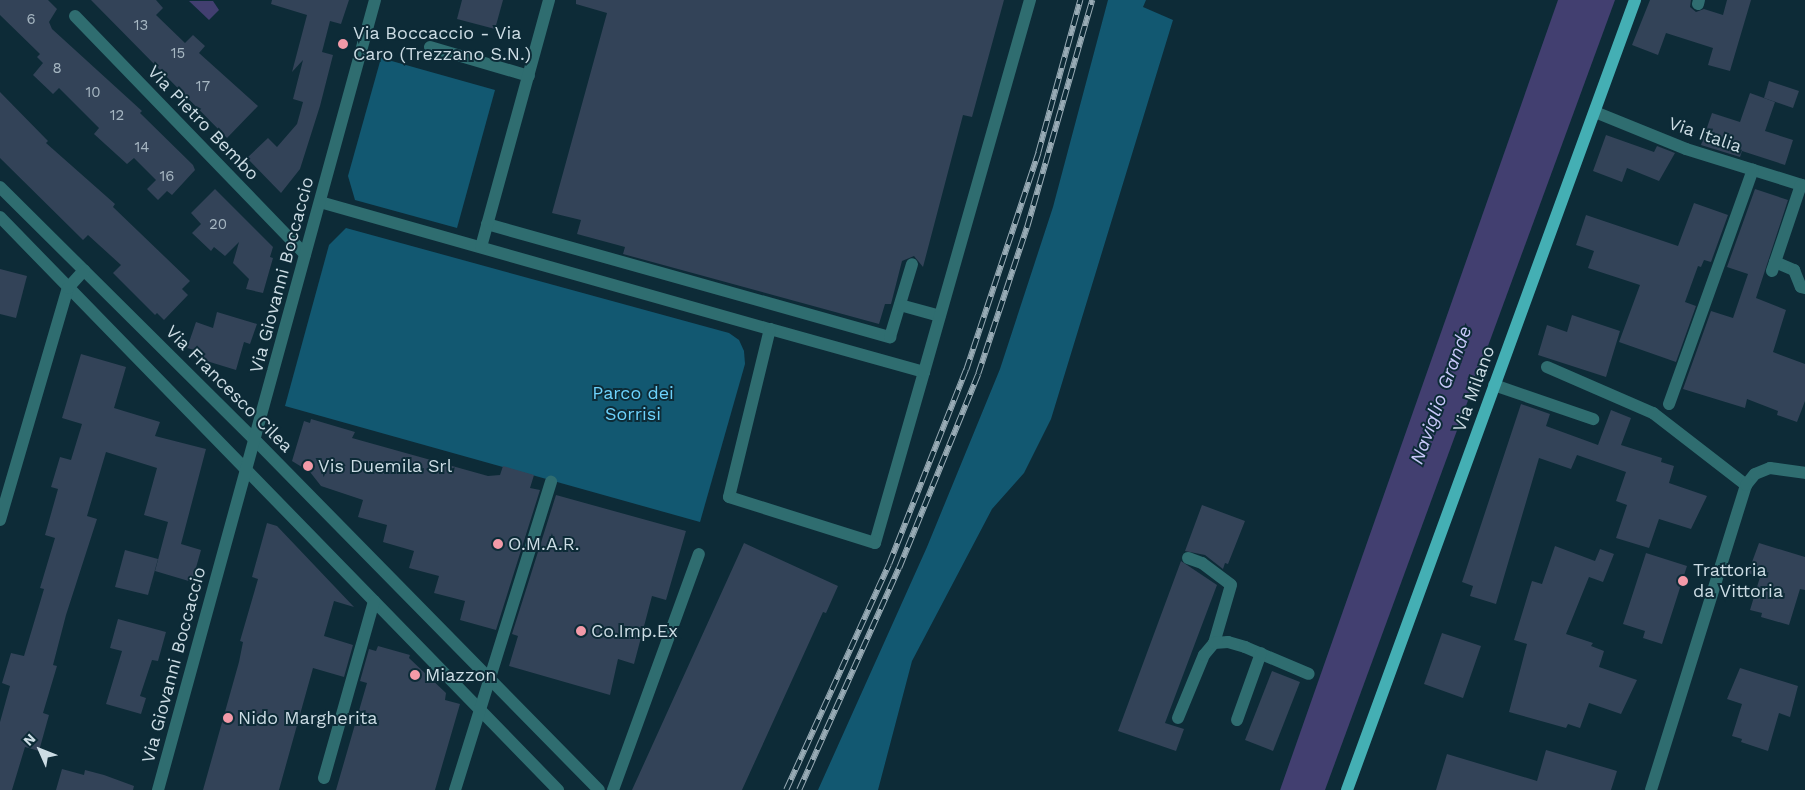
<!DOCTYPE html>
<html>
<head>
<meta charset="utf-8">
<style>
	body { margin:0 }
	#map { position:relative; width:1805px; height:790px; overflow:hidden; background:#0d2b37; font-family:"Work Sans",sans-serif }
	div>[style] { position:absolute }
	[style*='--x'] { left:calc(var(--x)*1px); top:calc(var(--y)*1px); width:calc(var(--w)*1px); rotate:calc(var(--a)*1deg) }
	.green>* { inset:0; background:#125871 }
	.water>* { inset:0; background:#423f70 }
	.building>* { inset:0; background:#334358 }
	.minor>* { height:12px; margin:-6px; padding:0 6px; transform-origin:6px; border-radius:6px; background:#2f6d70 }
	.major>* { height:12px; margin:-6px; padding:0 6px; transform-origin:6px; border-radius:6px; background:#44afb4 }
	.rail>* { height:5.5px; margin-top:-2.75px; transform-origin:0; background:repeating-linear-gradient(90deg,#0d2b37 0 11px,#98abb5 0 22px); box-sizing:border-box; border-block:1px solid #98abb5 }
	.dots>* { width:14px; height:14px; translate:-50% -50%; box-sizing:border-box; border:2px solid #0d2b37; border-radius:50% }
	span { translate:-50% -50%; white-space:nowrap; text-align:center; line-height:1.15; -webkit-text-stroke:4px #0d2b37; paint-order:stroke }
	.number-label { font-size:15px; color:#a6b6c1 }
	.number-label span { -webkit-text-stroke-width:0 }
	.poi-label { font-size:18px; color:#ccdce4 }
	.left { translate:0 -50%; text-align:left }
	.street-label { font-size:18px; color:#ccdce4 }
	.park-label { font-size:18px; color:#6dd2fc }
	.water-label { font-size:19px; color:#c8c8f9; font-style:italic }
	.north { position:absolute; left:15px; top:725px; width:50px; height:50px; -webkit-text-stroke:4px #0d2b37; paint-order:stroke; rotate:314deg; font-size:14px; font-weight:700; line-height:20px; text-align:center; color:#ccdce4 }
	.north::after { content:''; display:block; margin:auto; width:18px; height:22px; background:#ccdce4; clip-path:polygon(50% 0,100% 100%,50% 72%,0 100%) }
</style>
</head>
<body>
<div id="map">
	<div class="green">
		<div style="clip-path:polygon(1108px 0,1146px 0,1143px 7px,1173px 20px,1051px 419px,1024px 473px,992px 509px,912px 661px,878px 790px,818px 790px,927px 547px,1000px 369px,1053px 207px)"></div>
		<div style="clip-path:polygon(381px 58px,495px 90px,457px 228px,355px 200px,348px 176px)"></div>
		<div style="clip-path:polygon(346px 228px,729px 333px,739px 340px,744px 351px,745px 364px,700px 522px,285px 406px,329px 245px)"></div>
	</div>
	<div class="water">
		<div style="clip-path:polygon(1558px 0,1615px 0,1325px 790px,1280px 790px)"></div>
		<div style="clip-path:polygon(189px 1px,213px 1px,219px 10px,209px 20px)"></div>
	</div>
	<div class="building">
		<div style="clip-path:polygon(0 0,48px 0,57px 9px,49px 22px,52px 29px,142px 111px,140px 113px,193px 165px,195px 170px,172px 195px,167px 191px,158px 200px,147px 189px,156px 180px,134px 158px,127px 164px,94px 134px,99px 128px,59px 88px,53px 94px,33px 75px,43px 63px,37px 57px,40px 54px,0 15px)"></div>
		<div style="clip-path:polygon(91px 0,156px 0,163px 8px,156px 15px,185px 43px,193px 35px,205px 46px,199px 53px,258px 106px,227px 138px)"></div>
		<div style="clip-path:polygon(272px 0,349px 0,341px 24px,330px 21px,322px 52px,333px 55px,320px 106px,300px 169px,281px 193px,247px 158px,268px 138px,277px 147px,297px 124px,303px 102px,293px 99px,303px 60px,292px 72px,307px 15px,271px 4px)"></div>
		<div style="clip-path:polygon(462px 0,503px 0,495px 29px,457px 19px)"></div>
		<div style="clip-path:polygon(576px 0,1004px 0,972px 117px,963px 115px,923px 267px,914px 256px,902px 261px,891px 304px,885px 304px,879px 324px,623px 254px,625px 247px,577px 234px,581px 220px,552px 213px,607px 13px,576px 4px)"></div>
		<div style="clip-path:polygon(1650px 0,1691px 0,1690px 7px,1696px 12px,1704px 9px,1723px 15px,1727px 0,1751px 0,1730px 71px,1708px 65px,1713px 48px,1666px 33px,1658px 55px,1632px 45px)"></div>
		<div style="clip-path:polygon(1769px 81px,1799px 91px,1793px 108px,1764px 98px)"></div>
		<div style="clip-path:polygon(0 92px,48px 141px,46px 143px,115px 204px,113px 207px,190px 281px,182px 289px,188px 295px,164px 320px,157px 313px,155px 315px,113px 273px,121px 265px,88px 235px,83px 240px,0 158px)"></div>
		<div style="clip-path:polygon(1750px 93px,1775px 102px,1765px 131px,1793px 140px,1785px 165px,1742px 151px,1740px 157px,1701px 145px,1712px 113px,1740px 122px)"></div>
		<div style="clip-path:polygon(1606px 135px,1654px 152px,1657px 146px,1675px 153px,1659px 181px,1627px 168px,1622px 182px,1593px 171px)"></div>
		<div style="clip-path:polygon(215px 189px,273px 247px,270px 257px,273px 258px,263px 293px,246px 289px,249px 279px,233px 263px,239px 242px,225px 256px,214px 247px,211px 251px,192px 233px,201px 224px,191px 213px)"></div>
		<div style="clip-path:polygon(1755px 189px,1788px 200px,1756px 298px,1786px 310px,1773px 352px,1805px 364px,1805px 401px,1797px 422px,1777px 415px,1778px 411px,1747px 399px,1745px 408px,1683px 389px,1711px 311px,1733px 318px,1748px 274px,1727px 267px)"></div>
		<div style="clip-path:polygon(1694px 203px,1728px 215px,1711px 262px,1704px 260px,1701px 267px,1698px 266px,1685px 302px,1696px 306px,1676px 362px,1619px 342px,1640px 285px,1588px 268px,1594px 251px,1576px 245px,1586px 215px,1678px 246px)"></div>
		<div style="clip-path:polygon(0 269px,27px 276px,16px 318px,0 314px)"></div>
		<div style="clip-path:polygon(217px 312px,257px 324px,250px 344px,244px 342px,236px 370px,200px 359px,202px 352px,187px 348px,196px 322px,213px 328px)"></div>
		<div style="clip-path:polygon(1572px 315px,1620px 331px,1606px 377px,1538px 355px,1547px 325px,1567px 332px)"></div>
		<div style="clip-path:polygon(81px 354px,126px 367px,114px 408px,160px 422px,155px 436px,206px 449px,181px 544px,201px 550px,192px 582px,155px 571px,168px 522px,144px 515px,157px 468px,106px 452px,87px 516px,97px 519px,66px 615px,53px 665px,57px 666px,43px 713px,49px 715px,39px 751px,25px 747px,12px 790px,0 790px,0 722px,10px 686px,2px 683px,11px 653px,24px 656px,44px 589px,40px 588px,55px 538px,45px 535px,58px 489px,51px 487px,60px 457px,71px 460px,82px 424px,62px 418px)"></div>
		<div style="clip-path:polygon(1521px 404px,1550px 414px,1546px 426px,1598px 445px,1611px 410px,1631px 418px,1621px 445px,1662px 458px,1661px 462px,1674px 466px,1669px 483px,1707px 496px,1691px 529px,1659px 519px,1649px 548px,1616px 538px,1627px 505px,1616px 501px,1626px 472px,1577px 455px,1571px 469px,1539px 458px,1496px 604px,1470px 596px,1473px 586px,1462px 582px)"></div>
		<div style="clip-path:polygon(311px 419px,355px 432px,352px 438px,488px 476px,500px 475px,503px 466px,534px 475px,530px 488px,540px 490px,496px 630px,460px 620px,465px 601px,434px 593px,439px 576px,409px 568px,414px 551px,383px 542px,387px 525px,358px 517px,363px 500px,321px 486px,310px 472px,292px 461px,304px 421px,310px 423px)"></div>
		<div style="clip-path:polygon(556px 495px,686px 531px,666px 600px,652px 596px,634px 664px,618px 659px,610px 695px,509px 666px,518px 636px,512px 634px)"></div>
		<div style="clip-path:polygon(1202px 505px,1245px 521px,1228px 564px,1225px 563px,1223px 569px,1205px 555px,1185px 551px)"></div>
		<div style="clip-path:polygon(267px 523px,277px 526px,354px 607px,334px 601px,324px 636px,353px 645px,344px 677px,313px 668px,279px 790px,203px 790px,239px 662px,243px 642px,240px 641px,258px 579px,252px 577px)"></div>
		<div style="clip-path:polygon(744px 543px,838px 586px,826px 613px,823px 612px,742px 790px,632px 790px)"></div>
		<div style="clip-path:polygon(1759px 543px,1805px 557px,1805px 590px,1800px 589px,1789px 625px,1761px 617px,1762px 613px,1750px 610px,1760px 577px,1748px 573px)"></div>
		<div style="clip-path:polygon(1555px 546px,1595px 561px,1600px 549px,1614px 554px,1603px 582px,1589px 577px,1566px 634px,1593px 643px,1591px 646px,1604px 651px,1599px 667px,1637px 680px,1621px 714px,1589px 703px,1580px 728px,1568px 724px,1566px 728px,1509px 712px,1527px 644px,1514px 640px,1532px 581px,1542px 584px)"></div>
		<div style="clip-path:polygon(125px 550px,158px 559px,148px 595px,115px 587px)"></div>
		<div style="clip-path:polygon(1646px 553px,1687px 566px,1662px 644px,1643px 638px,1645px 631px,1623px 624px)"></div>
		<div style="clip-path:polygon(1181px 561px,1217px 585px,1165px 723px,1184px 729px,1176px 751px,1118px 731px)"></div>
		<div style="clip-path:polygon(118px 619px,166px 632px,158px 661px,152px 660px,140px 696px,146px 698px,141px 714px,106px 704px,122px 651px,110px 648px)"></div>
		<div style="clip-path:polygon(1442px 633px,1481px 646px,1463px 698px,1424px 684px)"></div>
		<div style="clip-path:polygon(378px 646px,410px 655px,409px 658px,446px 693px,445px 700px,460px 704px,435px 790px,336px 790px,367px 683px,360px 681px,369px 649px,376px 651px)"></div>
		<div style="clip-path:polygon(1740px 668px,1798px 686px,1790px 717px,1779px 713px,1768px 751px,1741px 742px,1742px 739px,1732px 736px,1742px 704px,1727px 699px)"></div>
		<div style="clip-path:polygon(1272px 671px,1300px 682px,1273px 751px,1245px 740px)"></div>
		<div style="clip-path:polygon(1546px 750px,1617px 771px,1611px 790px,1436px 790px,1447px 754px,1537px 781px)"></div>
		<div style="clip-path:polygon(62px 769px,84px 775px,85px 770px,104px 775px,134px 786px,133px 790px,56px 790px)"></div>
	</div>
	<div class="minor">
		<div style="--x:1698;--y:4;--w:4;--a:-76"></div>
		<div style="--x:75;--y:16;--w:331;--a:46"></div>
		<div style="--x:430;--y:47;--w:103;--a:16.3"></div>
		<div style="--x:1595;--y:112;--w:98;--a:22.1"></div>
		<div style="--x:1686;--y:149;--w:125;--a:17.3"></div>
		<div style="--x:0;--y:187;--w:358;--a:44.8"></div>
		<div style="--x:254;--y:439;--w:492;--a:45.5"></div>
		<div style="--x:320;--y:202;--w:468;--a:15.8"></div>
		<div style="--x:770;--y:329;--w:160;--a:15.6"></div>
		<div style="--x:924;--y:372;--w:178;--a:106"></div>
		<div style="--x:875;--y:543;--w:153;--a:-162.5"></div>
		<div style="--x:729;--y:497;--w:173;--a:-76.3"></div>
		<div style="--x:0;--y:217;--w:800;--a:45.76"></div>
		<div style="--x:487;--y:224;--w:419;--a:15.7"></div>
		<div style="--x:890;--y:337;--w:76;--a:-73.2"></div>
		<div style="--x:481;--y:247;--w:256;--a:-74.6"></div>
		<div style="--x:1775;--y:262;--w:21;--a:23"></div>
		<div style="--x:1794;--y:270;--w:18;--a:68"></div>
		<div style="--x:1801;--y:287;--w:4;--a:14"></div>
		<div style="--x:1772;--y:271;--w:91;--a:-71.4"></div>
		<div style="--x:900;--y:305;--w:41;--a:15.4"></div>
		<div style="--x:1547;--y:367;--w:116;--a:23.5"></div>
		<div style="--x:1653;--y:413;--w:118;--a:37.7"></div>
		<div style="--x:924;--y:372;--w:387;--a:-74.1"></div>
		<div style="--x:1494;--y:385;--w:105;--a:19"></div>
		<div style="--x:1669;--y:404;--w:249;--a:-70.3"></div>
		<div style="--x:0;--y:520;--w:242;--a:-73.7"></div>
		<div style="--x:68;--y:288;--w:24;--a:-48"></div>
		<div style="--x:1188;--y:558;--w:15;--a:20"></div>
		<div style="--x:1202;--y:563;--w:36;--a:37"></div>
		<div style="--x:1231;--y:585;--w:60;--a:106.3"></div>
		<div style="--x:1178;--y:718;--w:68;--a:-67.6"></div>
		<div style="--x:1204;--y:655;--w:16;--a:-50"></div>
		<div style="--x:1214;--y:643;--w:14;--a:-4"></div>
		<div style="--x:1228;--y:642;--w:18;--a:16"></div>
		<div style="--x:1245;--y:647;--w:69;--a:22.9"></div>
		<div style="--x:1237;--y:720;--w:71;--a:-70.3"></div>
		<div style="--x:324;--y:778;--w:184;--a:-74.2"></div>
		<div style="--x:158;--y:790;--w:819;--a:-74.64"></div>
		<div style="--x:455;--y:790;--w:323;--a:-72.7"></div>
		<div style="--x:613;--y:790;--w:251;--a:-70"></div>
		<div style="--x:1651;--y:790;--w:319;--a:-72.7"></div>
		<div style="--x:1746;--y:485;--w:14;--a:-51"></div>
		<div style="--x:1755;--y:474;--w:16;--a:-22"></div>
		<div style="--x:1770;--y:468;--w:35;--a:8"></div>
	</div>
	<div class="major">
		<div style="--x:1347;--y:790;--w:841;--a:-69.97"></div>
	</div>
	<div class="rail">
		<div style="--x:786;--y:790;--w:248;--a:-65.5"></div>
		<div style="--x:889;--y:564;--w:209;--a:-68.4"></div>
		<div style="--x:966;--y:370;--w:229;--a:-71.6"></div>
		<div style="--x:1038;--y:153;--w:159;--a:-74.6"></div>
		<div style="--x:799;--y:790;--w:243;--a:-65.8"></div>
		<div style="--x:899;--y:568;--w:209;--a:-67.8"></div>
		<div style="--x:978;--y:374;--w:155;--a:-71.6"></div>
		<div style="--x:1027;--y:227;--w:236;--a:-74"></div>
	</div>
	<div class="dots">
		<div style="left:343px;top:44px;background:#f39aa8"></div>
		<div style="left:308px;top:466px;background:#f39aa8"></div>
		<div style="left:498px;top:544px;background:#f39aa8"></div>
		<div style="left:1683px;top:581px;background:#f39aa8"></div>
		<div style="left:581px;top:631px;background:#f39aa8"></div>
		<div style="left:415px;top:675px;background:#f39aa8"></div>
		<div style="left:228px;top:718px;background:#f39aa8"></div>
	</div>
	<div class="number-label">
		<span style="left:31px;top:20px">6</span>
		<span style="left:141px;top:26px">13</span>
		<span style="left:178px;top:54px">15</span>
		<span style="left:57px;top:69px">8</span>
		<span style="left:203px;top:87px">17</span>
		<span style="left:93px;top:93px">10</span>
		<span style="left:117px;top:116px">12</span>
		<span style="left:142px;top:148px">14</span>
		<span style="left:167px;top:177px">16</span>
		<span style="left:218px;top:225px">20</span>
	</div>
	<div class="poi-label">
		<span class="left" style="left:353px;top:44px">Via Boccaccio - Via<br>Caro (Trezzano S.N.)</span>
		<span class="left" style="left:318px;top:466px">Vis Duemila Srl</span>
		<span class="left" style="left:508px;top:544px">O.M.A.R.</span>
		<span class="left" style="left:1693px;top:581px">Trattoria<br>da Vittoria</span>
		<span class="left" style="left:591px;top:631px">Co.Imp.Ex</span>
		<span class="left" style="left:425px;top:675px">Miazzon</span>
		<span class="left" style="left:238px;top:718px">Nido Margherita</span>
	</div>
	<div class="street-label">
		<span style="left:203px;top:123px;rotate:46deg">Via Pietro Bembo</span>
		<span style="left:1705px;top:135px;rotate:19deg">Via Italia</span>
		<span style="left:282px;top:275px;rotate:-75deg">Via Giovanni Boccaccio</span>
		<span style="left:229px;top:389px;rotate:45deg">Via Francesco Cilea</span>
		<span style="left:1474px;top:389px;rotate:-70deg">Via Milano</span>
		<span style="left:174px;top:665px;rotate:-75deg">Via Giovanni Boccaccio</span>
	</div>
	<div class="park-label">
		<span style="left:633px;top:404px">Parco dei<br>Sorrisi</span>
	</div>
	<div class="water-label">
		<span style="left:1441px;top:395px;rotate:-70deg">Naviglio Grande</span>
	</div>
	<div class="north">N</div>
</div>
</body>
</html>
